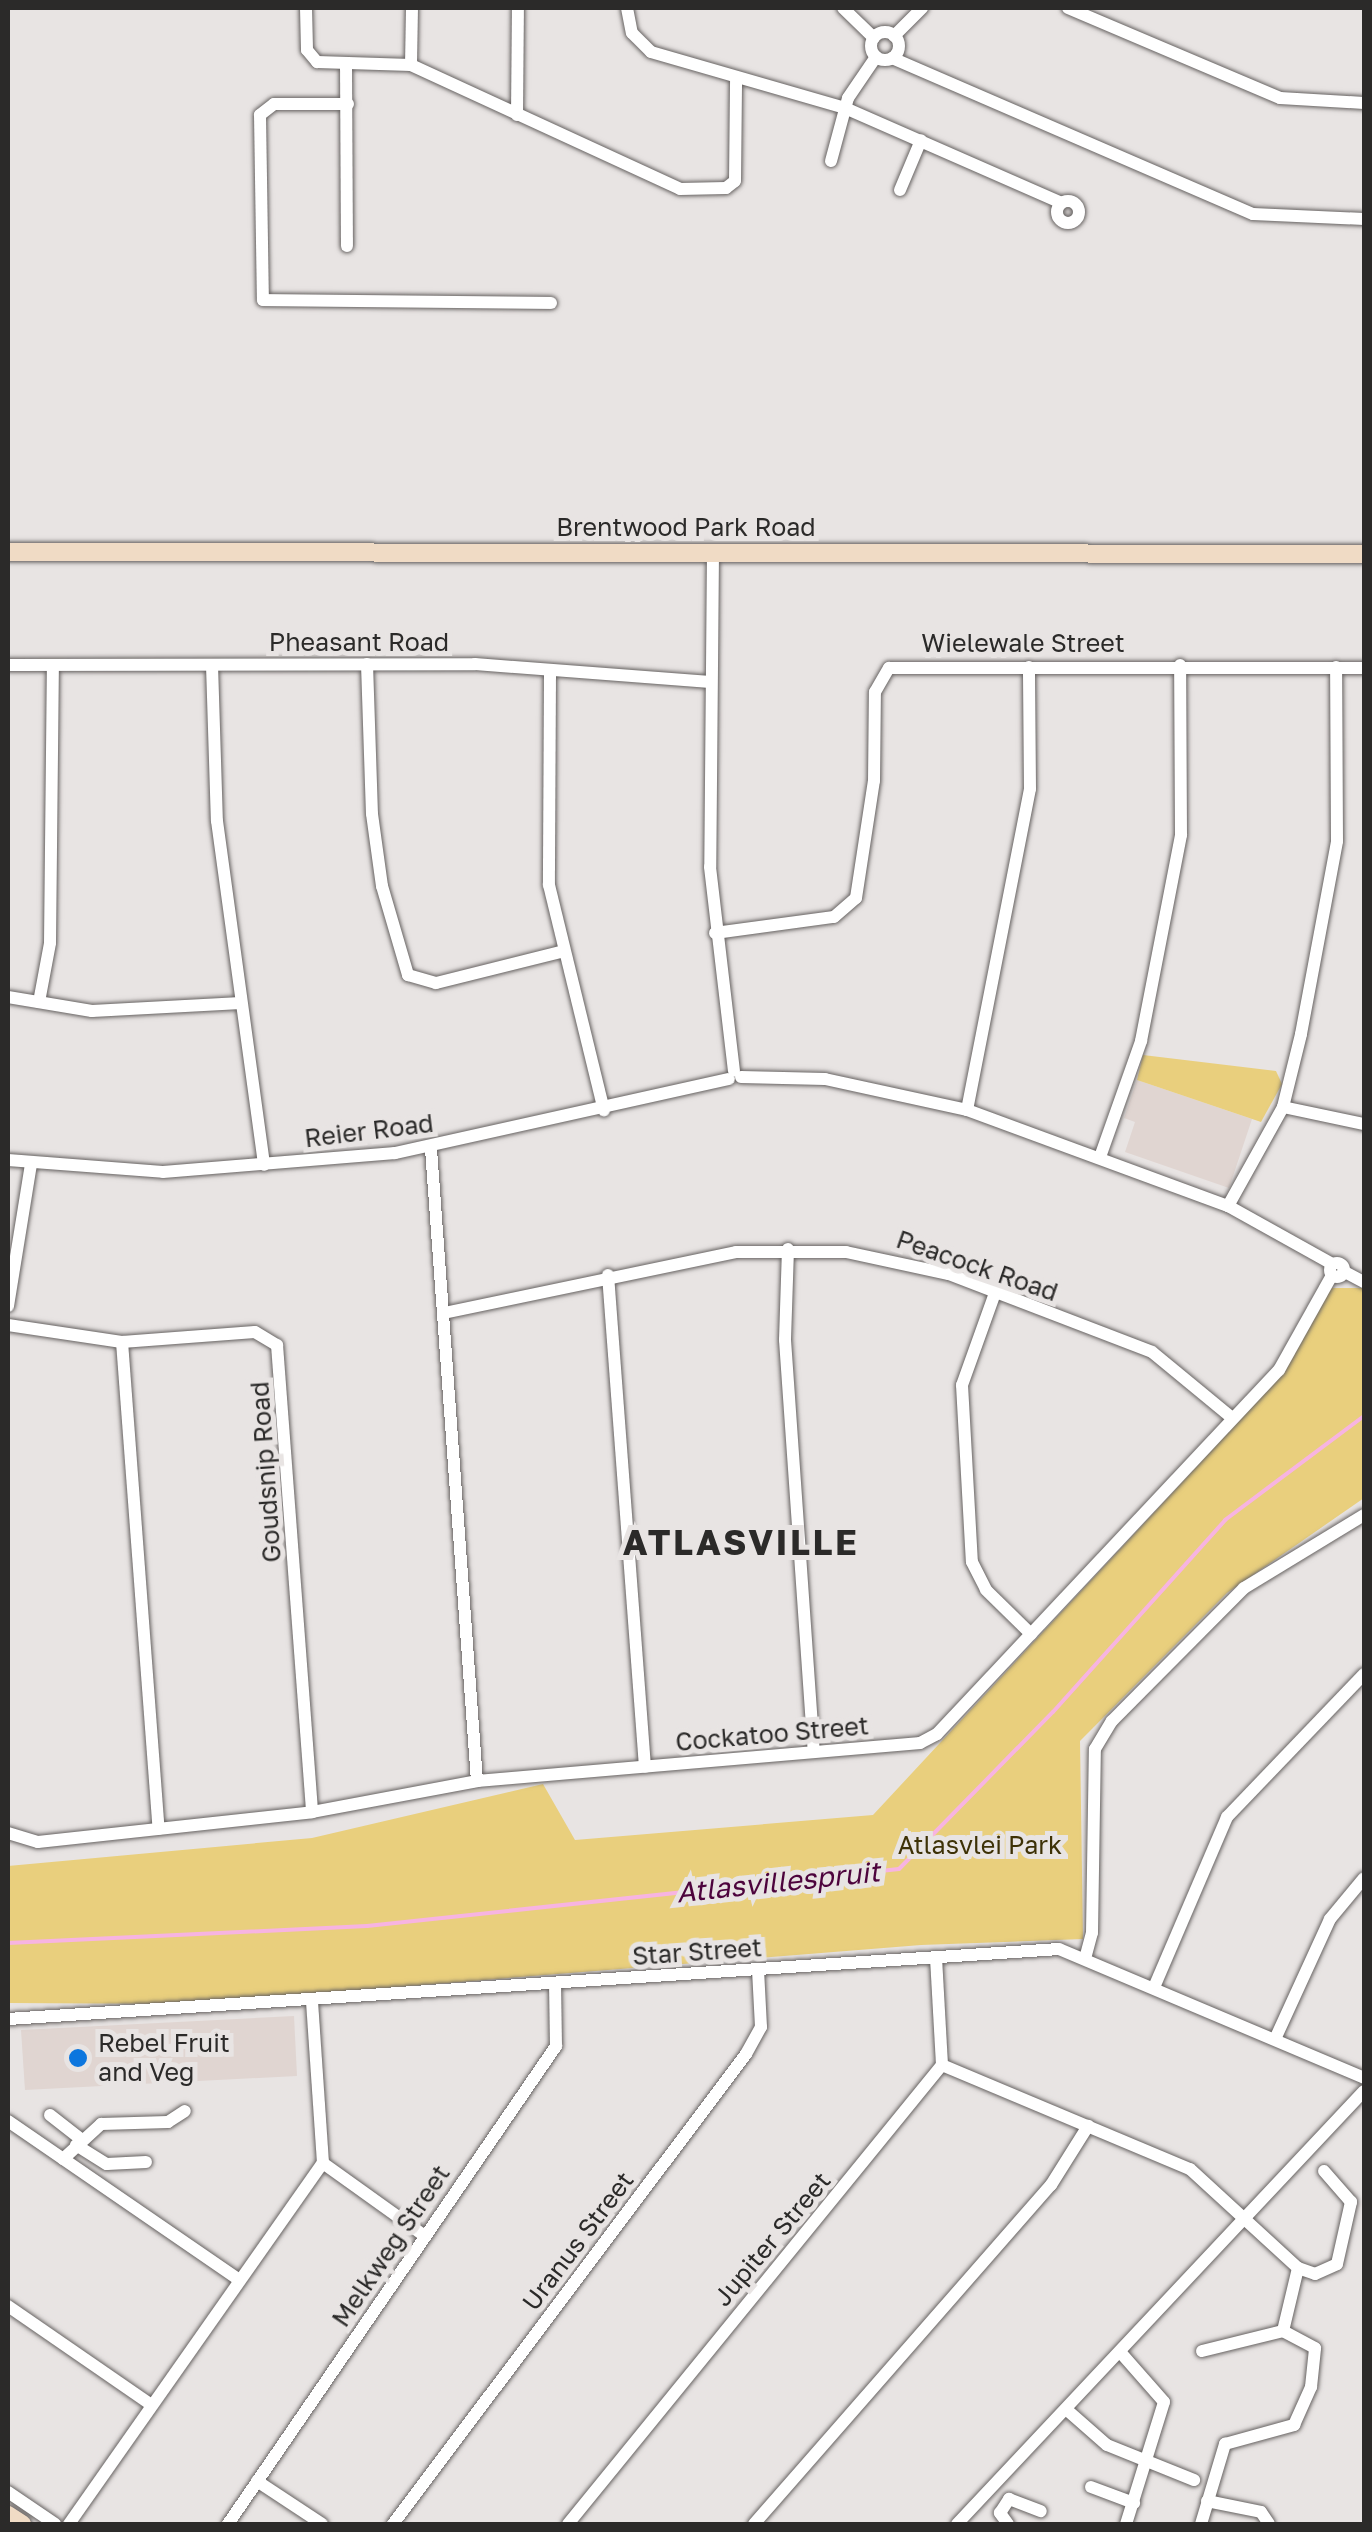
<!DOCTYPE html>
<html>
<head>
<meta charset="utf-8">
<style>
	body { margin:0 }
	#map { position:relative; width:1372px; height:2532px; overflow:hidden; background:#e8e4e3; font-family:"Golos Text",sans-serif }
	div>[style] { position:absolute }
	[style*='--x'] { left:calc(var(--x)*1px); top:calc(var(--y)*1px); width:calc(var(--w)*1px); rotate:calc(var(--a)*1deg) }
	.built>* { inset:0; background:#e0d5d1 }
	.green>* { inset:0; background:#e9cf7d }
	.stream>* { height:4px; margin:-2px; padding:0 2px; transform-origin:2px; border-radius:2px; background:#f7b4e1 }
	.roads { filter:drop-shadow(0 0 2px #666261) drop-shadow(0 0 2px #666261) }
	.street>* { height:12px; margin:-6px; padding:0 6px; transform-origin:6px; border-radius:6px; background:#fff }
	.street>.ring { margin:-6px; padding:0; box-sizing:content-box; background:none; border:12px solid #fff; border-radius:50% }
	.secondary>* { height:18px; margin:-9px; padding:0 9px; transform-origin:9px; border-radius:9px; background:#f0dbc5 }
	.dots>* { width:28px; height:28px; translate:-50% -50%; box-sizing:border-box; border:5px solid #e8e4e3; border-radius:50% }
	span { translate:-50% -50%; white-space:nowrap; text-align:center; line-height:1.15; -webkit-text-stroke:10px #e8e4e3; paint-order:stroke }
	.street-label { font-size:25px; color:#2b2a29 }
	.park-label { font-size:25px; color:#3d3106 }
	.poi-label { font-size:25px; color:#2b2a29 }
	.left { translate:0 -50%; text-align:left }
	.water-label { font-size:28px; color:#4d043d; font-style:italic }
	.district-label { font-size:35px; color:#2b2a29; font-weight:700; letter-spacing:2.5px }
	.frame { position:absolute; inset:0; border:10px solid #2b2a29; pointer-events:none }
</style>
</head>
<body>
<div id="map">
	<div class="built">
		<div style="clip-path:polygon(1137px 1080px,1252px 1119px,1229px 1188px,1125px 1152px,1135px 1122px,1124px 1118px)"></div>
		<div style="clip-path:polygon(294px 2016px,297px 2076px,25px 2090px,21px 2030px)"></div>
	</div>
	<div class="green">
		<div style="clip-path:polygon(1143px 1055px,1276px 1071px,1282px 1084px,1261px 1122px,1137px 1080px)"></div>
		<div style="clip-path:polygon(1331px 1288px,1364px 1288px,1364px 1498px,1227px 1593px,1080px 1741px,1083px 1939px,921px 1945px,184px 2004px,8px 2003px,8px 1866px,312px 1838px,543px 1784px,575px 1840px,873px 1815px,1280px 1377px)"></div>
	</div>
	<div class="stream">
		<div style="--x:8;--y:1943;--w:359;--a:-2.7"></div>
		<div style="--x:367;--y:1926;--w:535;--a:-6.12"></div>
		<div style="--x:899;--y:1869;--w:220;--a:-45.6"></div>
		<div style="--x:1053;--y:1712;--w:258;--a:-48.1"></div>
		<div style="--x:1225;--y:1520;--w:174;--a:-36.8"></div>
	</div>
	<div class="roads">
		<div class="street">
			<div style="--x:306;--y:8;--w:42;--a:88.6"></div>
			<div style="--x:307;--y:50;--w:16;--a:50"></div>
			<div style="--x:317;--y:62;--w:94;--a:1.8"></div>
			<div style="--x:411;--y:65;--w:296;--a:24.7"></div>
			<div style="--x:680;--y:189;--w:46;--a:-1.2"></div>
			<div style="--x:726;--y:188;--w:11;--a:-38"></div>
			<div style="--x:735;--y:181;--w:104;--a:-89.4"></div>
			<div style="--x:627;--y:8;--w:25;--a:79"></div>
			<div style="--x:632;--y:33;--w:27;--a:45"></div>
			<div style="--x:651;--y:52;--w:202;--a:16.1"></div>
			<div style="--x:845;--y:108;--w:236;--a:23.7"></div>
			<div style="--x:843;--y:8;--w:43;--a:44.1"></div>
			<div style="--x:1068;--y:8;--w:230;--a:23"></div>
			<div style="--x:1280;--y:98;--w:84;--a:3.4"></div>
			<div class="ring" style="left:871px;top:32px;width:16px;height:16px"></div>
			<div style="--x:894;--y:36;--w:40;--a:-45"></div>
			<div style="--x:892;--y:58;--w:393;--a:23.4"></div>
			<div style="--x:1253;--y:214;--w:111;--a:2.6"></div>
			<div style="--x:346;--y:64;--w:182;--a:89.7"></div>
			<div style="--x:411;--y:65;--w:57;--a:-89"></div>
			<div style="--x:348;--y:104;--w:74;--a:180"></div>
			<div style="--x:274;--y:104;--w:18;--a:142"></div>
			<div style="--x:260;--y:115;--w:185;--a:89.1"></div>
			<div style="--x:263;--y:300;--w:288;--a:0.6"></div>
			<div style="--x:517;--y:115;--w:107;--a:-89.5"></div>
			<div style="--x:831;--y:161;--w:65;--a:-74.9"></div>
			<div style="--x:848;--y:98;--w:50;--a:-55.7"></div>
			<div style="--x:900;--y:190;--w:54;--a:-67.2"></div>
			<div class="ring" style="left:1057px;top:201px;width:10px;height:10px"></div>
			<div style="--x:713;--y:552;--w:315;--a:90.5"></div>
			<div style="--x:710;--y:867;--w:205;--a:83.3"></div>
			<div style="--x:367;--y:664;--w:150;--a:88.1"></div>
			<div style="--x:372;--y:814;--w:73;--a:82.1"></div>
			<div style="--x:382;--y:886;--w:93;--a:73.7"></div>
			<div style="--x:408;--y:975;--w:29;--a:16"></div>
			<div style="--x:436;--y:983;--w:132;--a:-14"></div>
			<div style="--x:8;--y:665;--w:467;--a:-0.1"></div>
			<div style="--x:475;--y:664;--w:236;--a:4.4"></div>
			<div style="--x:212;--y:665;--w:156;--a:88.2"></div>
			<div style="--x:217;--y:821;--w:347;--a:82.2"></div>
			<div style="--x:550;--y:674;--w:211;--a:90.3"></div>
			<div style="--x:549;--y:885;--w:232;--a:76.3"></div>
			<div style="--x:715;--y:933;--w:120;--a:-7.7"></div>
			<div style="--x:834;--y:917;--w:29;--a:-41"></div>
			<div style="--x:856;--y:898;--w:118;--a:-81.3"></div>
			<div style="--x:874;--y:781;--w:89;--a:-89.4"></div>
			<div style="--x:875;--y:692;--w:28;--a:-60"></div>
			<div style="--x:889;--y:668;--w:475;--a:0"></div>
			<div style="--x:8;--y:997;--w:85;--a:9.5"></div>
			<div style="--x:92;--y:1011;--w:149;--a:-3.1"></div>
			<div style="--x:39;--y:1002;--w:60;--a:-79.4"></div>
			<div style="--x:50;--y:943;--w:277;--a:-89.4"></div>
			<div style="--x:741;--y:1077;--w:84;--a:1.4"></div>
			<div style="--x:825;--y:1079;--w:145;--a:12.3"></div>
			<div style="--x:967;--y:1110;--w:278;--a:20.2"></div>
			<div style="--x:1228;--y:1206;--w:119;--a:29.1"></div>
			<div style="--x:1283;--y:1107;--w:83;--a:11.9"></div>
			<div style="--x:967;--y:1110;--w:327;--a:-78.9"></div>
			<div style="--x:1030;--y:789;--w:122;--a:-90.5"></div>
			<div style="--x:431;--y:1149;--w:634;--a:85.84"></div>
			<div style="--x:1100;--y:1157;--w:123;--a:-70.5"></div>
			<div style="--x:1141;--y:1041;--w:210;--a:-79"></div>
			<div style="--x:1181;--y:835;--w:170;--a:-90.3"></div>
			<div style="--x:8;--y:1160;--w:155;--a:4.4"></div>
			<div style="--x:163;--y:1172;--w:233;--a:-4.7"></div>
			<div style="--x:395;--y:1153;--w:342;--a:-12.5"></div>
			<div style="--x:1228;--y:1206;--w:113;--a:-60.9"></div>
			<div style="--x:1283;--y:1107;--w:75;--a:-76.1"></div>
			<div style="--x:1301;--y:1034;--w:196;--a:-79.4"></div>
			<div style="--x:1337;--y:841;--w:174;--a:-90.3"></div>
			<div style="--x:788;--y:1249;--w:91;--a:91.9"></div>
			<div style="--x:785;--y:1340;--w:412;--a:86"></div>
			<div class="ring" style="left:1330px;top:1263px;width:2px;height:2px"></div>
			<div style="--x:1343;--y:1271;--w:24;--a:28"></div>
			<div style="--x:608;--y:1275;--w:493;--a:85.7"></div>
			<div style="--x:995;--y:1293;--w:98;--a:109.7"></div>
			<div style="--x:962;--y:1385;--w:177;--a:86.8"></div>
			<div style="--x:972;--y:1562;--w:31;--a:63"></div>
			<div style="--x:986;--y:1590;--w:63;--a:44.4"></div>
			<div style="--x:8;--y:1306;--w:144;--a:-80.8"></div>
			<div style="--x:444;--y:1313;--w:298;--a:-11.8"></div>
			<div style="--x:736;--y:1252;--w:110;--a:0"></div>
			<div style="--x:846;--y:1252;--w:105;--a:12.1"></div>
			<div style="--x:949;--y:1274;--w:217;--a:21"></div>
			<div style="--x:1152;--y:1352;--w:104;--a:39.5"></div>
			<div style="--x:8;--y:1325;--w:115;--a:8.5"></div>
			<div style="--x:122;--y:1342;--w:133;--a:-4.3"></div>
			<div style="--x:255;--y:1332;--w:26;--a:31"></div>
			<div style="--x:277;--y:1345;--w:468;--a:85.7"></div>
			<div style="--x:122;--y:1342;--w:488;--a:85.7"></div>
			<div style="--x:8;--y:1833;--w:31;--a:17"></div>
			<div style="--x:38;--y:1842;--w:276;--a:-6.2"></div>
			<div style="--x:312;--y:1812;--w:168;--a:-10.6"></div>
			<div style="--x:477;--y:1781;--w:445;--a:-4.9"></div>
			<div style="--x:920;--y:1743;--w:19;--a:-28"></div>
			<div style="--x:937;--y:1734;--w:499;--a:-46.8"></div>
			<div style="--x:1279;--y:1370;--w:109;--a:-60.8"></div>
			<div style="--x:1086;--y:1955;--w:23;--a:-75"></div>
			<div style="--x:1092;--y:1933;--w:184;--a:-89.1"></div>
			<div style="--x:1095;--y:1749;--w:33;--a:-59"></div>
			<div style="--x:1112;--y:1721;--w:187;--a:-45.2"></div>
			<div style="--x:1244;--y:1588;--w:140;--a:-31.3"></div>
			<div style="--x:1155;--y:1985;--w:183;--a:-66.8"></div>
			<div style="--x:1227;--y:1817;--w:198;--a:-46.2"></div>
			<div style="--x:8;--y:2019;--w:1053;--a:-3.81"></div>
			<div style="--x:1059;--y:1949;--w:331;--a:22.9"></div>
			<div style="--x:1276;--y:2037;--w:130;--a:-65.4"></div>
			<div style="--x:1330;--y:1919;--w:53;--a:-50.3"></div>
			<div style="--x:942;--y:2065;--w:269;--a:22.8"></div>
			<div style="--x:1190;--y:2169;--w:147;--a:42.5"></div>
			<div style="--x:1298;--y:2268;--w:18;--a:19"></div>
			<div style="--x:1315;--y:2274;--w:24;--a:-24"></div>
			<div style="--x:1337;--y:2264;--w:64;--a:-77.3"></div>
			<div style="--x:1351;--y:2202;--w:41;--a:-131.1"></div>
			<div style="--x:50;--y:2115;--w:39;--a:38"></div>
			<div style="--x:8;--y:2121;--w:279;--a:34.5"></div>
			<div style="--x:76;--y:2145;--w:36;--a:32"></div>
			<div style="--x:107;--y:2164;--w:39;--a:-3"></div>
			<div style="--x:63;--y:2159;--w:52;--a:-42.6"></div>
			<div style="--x:101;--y:2124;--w:67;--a:-1.7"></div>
			<div style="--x:168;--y:2122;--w:20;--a:-33"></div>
			<div style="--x:323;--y:2163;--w:125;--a:35.6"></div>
			<div style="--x:8;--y:2306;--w:173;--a:34.6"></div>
			<div style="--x:1202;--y:2351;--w:83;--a:-13.9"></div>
			<div style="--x:1121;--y:2353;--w:65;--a:48.7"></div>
			<div style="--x:1164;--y:2402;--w:128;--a:107.3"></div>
			<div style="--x:1067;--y:2410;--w:53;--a:41.2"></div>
			<div style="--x:1107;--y:2445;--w:94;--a:21.9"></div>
			<div style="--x:257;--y:2481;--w:78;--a:33.5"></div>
			<div style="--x:1091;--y:2487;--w:46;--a:20.4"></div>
			<div style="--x:8;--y:2492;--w:57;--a:34.2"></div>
			<div style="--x:1207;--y:2501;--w:55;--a:11.5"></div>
			<div style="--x:1261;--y:2512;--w:14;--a:56"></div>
			<div style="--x:69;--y:2524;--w:441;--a:-54.9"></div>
			<div style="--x:323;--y:2163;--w:163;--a:-93.9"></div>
			<div style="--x:228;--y:2524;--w:580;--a:-55.54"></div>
			<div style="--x:556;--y:2046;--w:62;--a:-90.9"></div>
			<div style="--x:393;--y:2524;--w:588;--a:-53.09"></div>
			<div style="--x:746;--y:2054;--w:31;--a:-61"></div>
			<div style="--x:761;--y:2027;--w:57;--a:-93"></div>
			<div style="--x:568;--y:2524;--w:592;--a:-50.83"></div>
			<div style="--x:942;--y:2065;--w:107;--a:-93.2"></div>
			<div style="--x:754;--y:2524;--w:451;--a:-48.8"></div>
			<div style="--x:1051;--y:2185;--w:70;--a:-57.9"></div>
			<div style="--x:957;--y:2524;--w:594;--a:-46.77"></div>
			<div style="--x:1008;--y:2524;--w:14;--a:-126"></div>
			<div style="--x:1000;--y:2513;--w:17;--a:-57"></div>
			<div style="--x:1009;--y:2499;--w:34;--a:21"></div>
			<div style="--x:1201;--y:2524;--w:84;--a:-73.3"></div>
			<div style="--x:1225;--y:2444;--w:72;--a:-15.4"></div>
			<div style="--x:1294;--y:2425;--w:42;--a:-65.9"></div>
			<div style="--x:1311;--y:2387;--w:39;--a:-84"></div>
			<div style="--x:1315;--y:2348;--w:36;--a:-152"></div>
			<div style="--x:1283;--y:2331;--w:65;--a:-76.6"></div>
		</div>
		<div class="secondary">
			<div style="--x:8;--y:552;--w:1356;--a:0.08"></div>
			<div style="--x:8;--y:2515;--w:17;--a:33"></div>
		</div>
	</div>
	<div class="dots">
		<div style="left:78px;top:2058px;background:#0c76de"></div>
	</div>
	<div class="street-label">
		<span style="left:686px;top:527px">Brentwood Park Road</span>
		<span style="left:359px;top:642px">Pheasant Road</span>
		<span style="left:1023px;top:643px">Wielewale Street</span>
		<span style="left:369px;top:1131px;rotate:-7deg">Reier Road</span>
		<span style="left:977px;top:1266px;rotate:19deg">Peacock Road</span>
		<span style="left:266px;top:1472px;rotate:-94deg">Goudsnip Road</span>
		<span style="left:772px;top:1734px;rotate:-5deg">Cockatoo Street</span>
		<span style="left:697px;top:1952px;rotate:-4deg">Star Street</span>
		<span style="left:772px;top:2239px;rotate:-50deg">Jupiter Street</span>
		<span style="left:578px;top:2241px;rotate:-53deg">Uranus Street</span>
		<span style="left:391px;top:2246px;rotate:-56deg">Melkweg Street</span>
	</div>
	<div class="park-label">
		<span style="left:980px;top:1845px">Atlasvlei Park</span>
	</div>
	<div class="poi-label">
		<span class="left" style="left:98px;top:2058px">Rebel Fruit<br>and Veg</span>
	</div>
	<div class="water-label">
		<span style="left:778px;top:1882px;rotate:-6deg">Atlasvillespruit</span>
	</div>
	<div class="district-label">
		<span style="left:741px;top:1542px">ATLASVILLE</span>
	</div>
	<div class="frame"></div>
</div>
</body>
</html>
